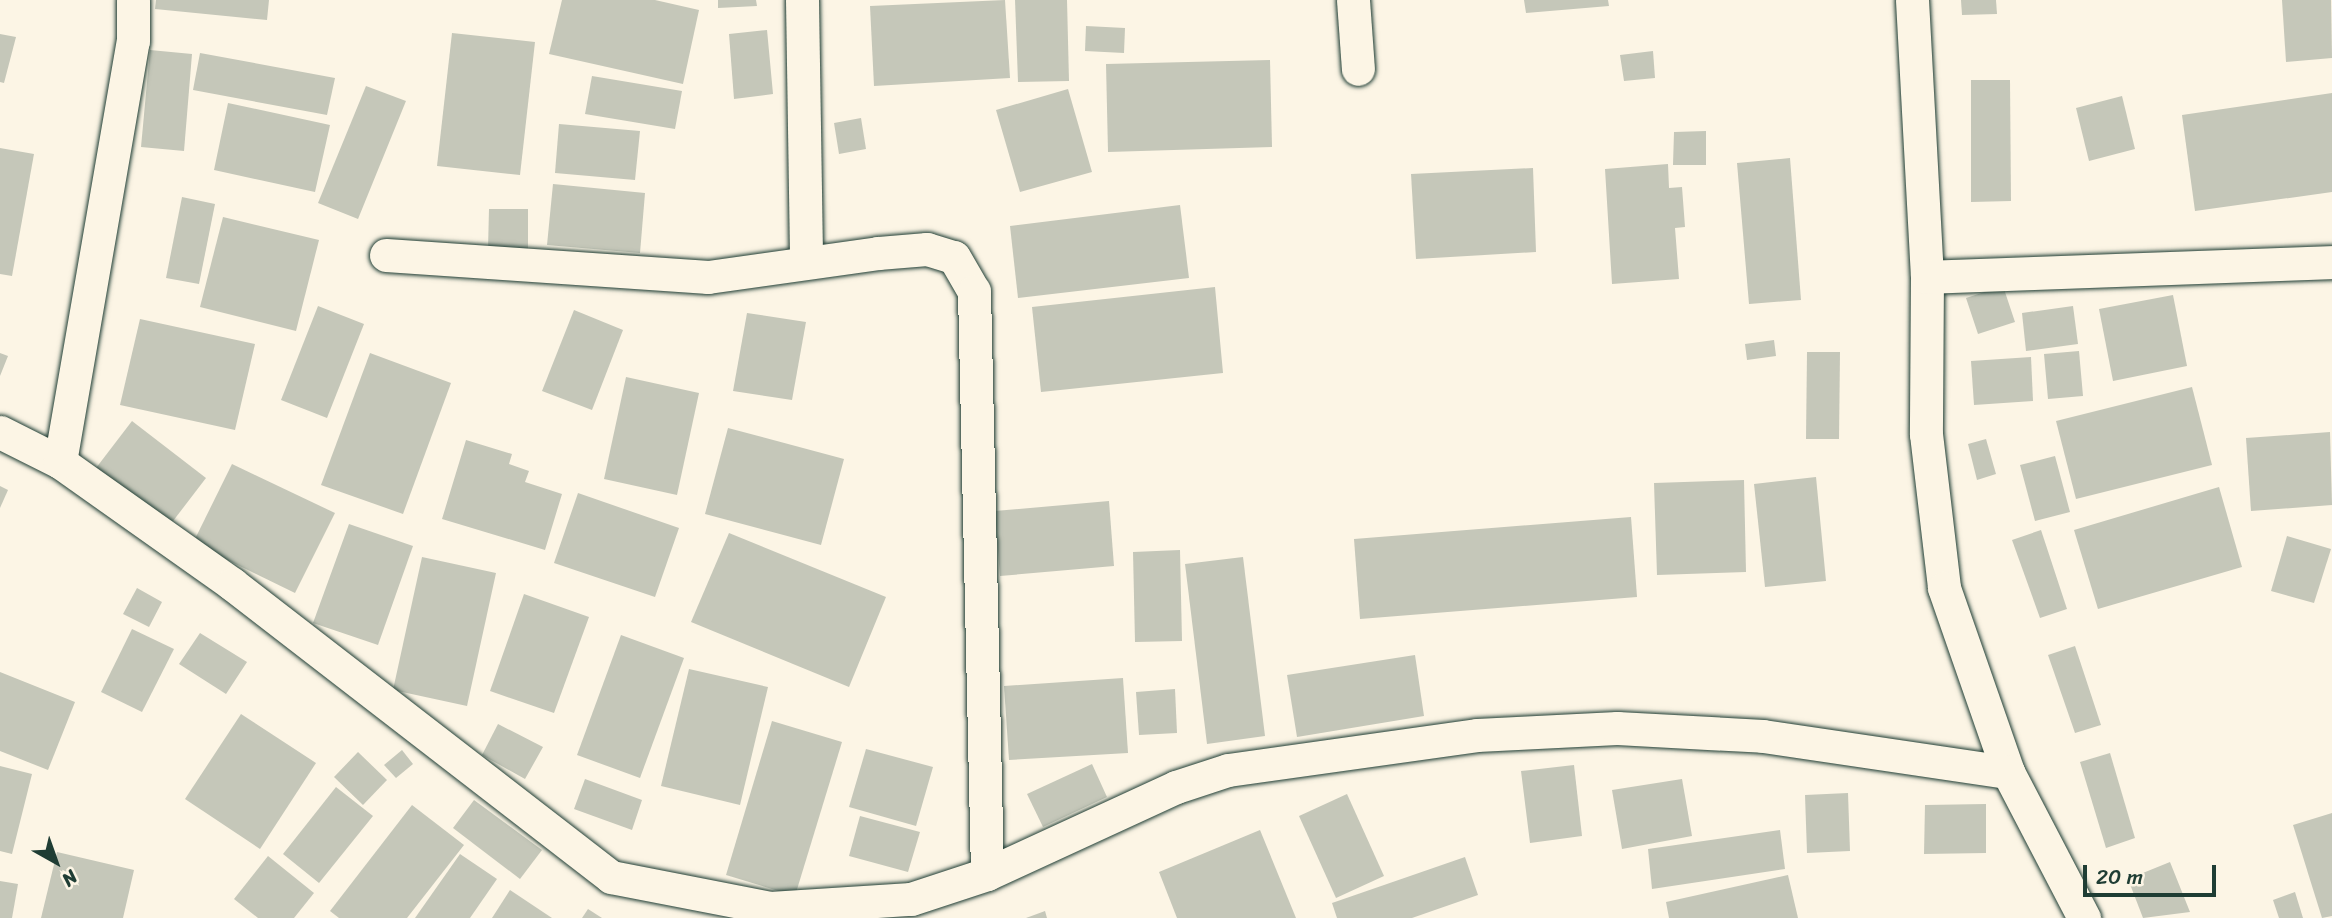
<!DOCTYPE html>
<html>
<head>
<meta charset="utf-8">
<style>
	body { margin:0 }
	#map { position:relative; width:2332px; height:918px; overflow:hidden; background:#fcf5e5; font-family:Sriracha,sans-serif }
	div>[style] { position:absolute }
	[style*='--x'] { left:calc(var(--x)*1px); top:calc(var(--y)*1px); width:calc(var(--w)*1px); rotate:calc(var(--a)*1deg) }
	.building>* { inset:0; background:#c5c7b9 }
	.roads { filter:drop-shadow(0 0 2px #1f3d34) drop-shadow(0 0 2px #1f3d34) }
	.minor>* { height:33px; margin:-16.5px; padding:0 16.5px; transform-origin:16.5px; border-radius:16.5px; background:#fcf5e5 }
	span { translate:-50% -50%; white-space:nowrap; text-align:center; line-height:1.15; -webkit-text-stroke:7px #fcf5e5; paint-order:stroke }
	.north { position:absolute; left:21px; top:827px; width:70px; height:70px; -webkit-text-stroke:5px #fcf5e5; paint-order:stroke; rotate:140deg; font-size:19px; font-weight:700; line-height:28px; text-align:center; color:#1f3d34 }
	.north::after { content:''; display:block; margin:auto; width:24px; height:32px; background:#1f3d34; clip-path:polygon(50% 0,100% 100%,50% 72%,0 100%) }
	.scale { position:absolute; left:2083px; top:865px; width:133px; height:32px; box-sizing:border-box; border:4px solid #1f3d34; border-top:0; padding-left:9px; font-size:21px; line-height:24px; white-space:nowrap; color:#1f3d34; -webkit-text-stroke:5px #fcf5e5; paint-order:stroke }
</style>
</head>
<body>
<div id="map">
	<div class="building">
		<div style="clip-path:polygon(156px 0,269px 0,267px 20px,155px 9px)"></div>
		<div style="clip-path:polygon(562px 0,655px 0,699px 10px,683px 84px,549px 54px)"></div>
		<div style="clip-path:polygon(718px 0,756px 0,757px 6px,718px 8px)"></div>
		<div style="clip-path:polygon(1005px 0,1010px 78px,874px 86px,870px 6px)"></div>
		<div style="clip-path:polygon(1015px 0,1067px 0,1069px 81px,1018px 82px)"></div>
		<div style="clip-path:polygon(1524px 0,1608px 0,1609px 6px,1526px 13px)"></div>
		<div style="clip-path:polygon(1961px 0,1996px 0,1997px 14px,1962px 15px)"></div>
		<div style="clip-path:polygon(2282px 0,2331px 0,2332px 58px,2286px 62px)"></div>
		<div style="clip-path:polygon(1086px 26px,1125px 28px,1124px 53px,1085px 51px)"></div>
		<div style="clip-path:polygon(767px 30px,773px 94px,734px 99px,729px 34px)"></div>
		<div style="clip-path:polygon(452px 33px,535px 42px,520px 175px,437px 166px)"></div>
		<div style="clip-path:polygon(0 34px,16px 37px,4px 83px,0 82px)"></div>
		<div style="clip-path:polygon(150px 50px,192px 54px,184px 151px,141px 147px)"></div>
		<div style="clip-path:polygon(1653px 51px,1655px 78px,1624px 81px,1620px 55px)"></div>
		<div style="clip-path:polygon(200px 53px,335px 78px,327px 115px,193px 90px)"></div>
		<div style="clip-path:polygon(1270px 60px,1272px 147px,1108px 152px,1106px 64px)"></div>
		<div style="clip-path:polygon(592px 76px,682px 91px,675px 129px,585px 114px)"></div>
		<div style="clip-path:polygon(1971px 80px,2010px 80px,2011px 201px,1971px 202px)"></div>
		<div style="clip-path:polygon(366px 86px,406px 101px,358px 219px,318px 203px)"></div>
		<div style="clip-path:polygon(1068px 89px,1092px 172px,1020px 192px,996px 110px)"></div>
		<div style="clip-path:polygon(2332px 93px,2332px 192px,2195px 211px,2182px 115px)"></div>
		<div style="clip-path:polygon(2122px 96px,2135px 149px,2089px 161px,2076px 108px)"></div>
		<div style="clip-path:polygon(228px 103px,330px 125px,315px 192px,214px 170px)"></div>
		<div style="clip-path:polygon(861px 118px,866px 149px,839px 154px,834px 123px)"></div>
		<div style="clip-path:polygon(559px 124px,640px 131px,635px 180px,555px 173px)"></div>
		<div style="clip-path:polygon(1706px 131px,1706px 165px,1673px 165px,1674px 132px)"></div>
		<div style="clip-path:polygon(0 148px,34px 154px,12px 276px,0 274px)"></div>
		<div style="clip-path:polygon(1790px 158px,1801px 300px,1749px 304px,1737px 163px)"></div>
		<div style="clip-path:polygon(1668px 164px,1669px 188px,1682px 187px,1685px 227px,1675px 228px,1679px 279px,1612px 284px,1605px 169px)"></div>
		<div style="clip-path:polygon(1533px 168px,1536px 252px,1416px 259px,1411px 174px)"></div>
		<div style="clip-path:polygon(553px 184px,645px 193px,640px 253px,547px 245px)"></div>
		<div style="clip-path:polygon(182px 197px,215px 204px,199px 284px,166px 278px)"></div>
		<div style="clip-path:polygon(1180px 205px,1189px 278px,1018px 298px,1010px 226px)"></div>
		<div style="clip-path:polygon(489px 209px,528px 209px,528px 249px,488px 249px)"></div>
		<div style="clip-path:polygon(223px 217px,319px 240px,296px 331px,200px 307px)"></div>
		<div style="clip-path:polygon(2003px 286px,2015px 322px,1978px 334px,1966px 298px)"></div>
		<div style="clip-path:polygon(1215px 287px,1223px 373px,1041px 392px,1032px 307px)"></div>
		<div style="clip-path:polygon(2173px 295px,2187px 366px,2113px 381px,2099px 309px)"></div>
		<div style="clip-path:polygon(318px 306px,364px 324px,327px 418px,281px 400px)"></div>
		<div style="clip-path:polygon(2073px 306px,2078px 344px,2026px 351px,2022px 313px)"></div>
		<div style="clip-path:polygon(574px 310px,623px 330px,592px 410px,542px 391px)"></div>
		<div style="clip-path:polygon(747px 313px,806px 322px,792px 400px,733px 391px)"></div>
		<div style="clip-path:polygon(140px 319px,255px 344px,235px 430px,120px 405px)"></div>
		<div style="clip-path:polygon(1774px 340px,1776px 356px,1747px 360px,1745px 344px)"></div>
		<div style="clip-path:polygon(2079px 351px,2083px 396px,2048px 399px,2044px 354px)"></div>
		<div style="clip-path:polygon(1807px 352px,1840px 352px,1839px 439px,1806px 439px)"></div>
		<div style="clip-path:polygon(0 353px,8px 356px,0 376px)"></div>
		<div style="clip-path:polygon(370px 353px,451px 383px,403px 514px,321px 485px)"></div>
		<div style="clip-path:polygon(2031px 357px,2033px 401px,1974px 405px,1971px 361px)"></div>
		<div style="clip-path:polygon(626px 377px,699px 393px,677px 495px,604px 479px)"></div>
		<div style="clip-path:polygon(2192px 387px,2212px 465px,2076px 499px,2056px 421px)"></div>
		<div style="clip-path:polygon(132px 421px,206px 478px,170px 525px,96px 468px)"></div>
		<div style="clip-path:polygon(728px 428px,844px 459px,821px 545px,705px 514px)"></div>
		<div style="clip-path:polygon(2330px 432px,2332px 505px,2251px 511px,2246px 438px)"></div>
		<div style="clip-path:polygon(1986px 439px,1996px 474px,1977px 480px,1968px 444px)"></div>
		<div style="clip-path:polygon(466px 440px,512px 454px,509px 464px,529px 471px,525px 482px,562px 494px,545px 550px,442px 519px)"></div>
		<div style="clip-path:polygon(2055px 456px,2070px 512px,2035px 521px,2020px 465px)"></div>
		<div style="clip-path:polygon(232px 464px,335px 513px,295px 593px,193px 543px)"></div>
		<div style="clip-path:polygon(1816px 477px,1826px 581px,1765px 587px,1754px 484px)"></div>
		<div style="clip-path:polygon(1744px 480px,1746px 572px,1657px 575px,1654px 483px)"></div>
		<div style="clip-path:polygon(0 486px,8px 490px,0 508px)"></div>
		<div style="clip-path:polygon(2219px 487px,2242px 567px,2098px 609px,2074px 530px)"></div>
		<div style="clip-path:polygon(578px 493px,679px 528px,655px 597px,554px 563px)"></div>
		<div style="clip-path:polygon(1109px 501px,1114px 566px,1000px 576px,995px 511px)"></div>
		<div style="clip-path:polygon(1631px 517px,1637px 597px,1360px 619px,1354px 539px)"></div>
		<div style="clip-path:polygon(349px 524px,413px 546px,378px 645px,313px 623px)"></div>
		<div style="clip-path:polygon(2041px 530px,2067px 609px,2040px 618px,2012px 540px)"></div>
		<div style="clip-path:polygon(729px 533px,886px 597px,849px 687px,691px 622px)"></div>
		<div style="clip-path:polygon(2287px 536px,2331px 549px,2314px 603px,2271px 591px)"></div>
		<div style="clip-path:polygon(1180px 550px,1182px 641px,1135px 642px,1133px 552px)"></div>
		<div style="clip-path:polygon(422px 557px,496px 573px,467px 706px,393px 690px)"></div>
		<div style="clip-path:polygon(1243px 557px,1265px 736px,1207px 744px,1185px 564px)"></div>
		<div style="clip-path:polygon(137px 588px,162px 602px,149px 627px,123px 614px)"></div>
		<div style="clip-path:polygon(524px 594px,589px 617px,554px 713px,490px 691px)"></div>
		<div style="clip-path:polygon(132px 629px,174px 649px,142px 712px,101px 692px)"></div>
		<div style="clip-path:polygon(200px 633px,247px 662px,226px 694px,179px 664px)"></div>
		<div style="clip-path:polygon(621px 635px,684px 658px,640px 778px,577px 755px)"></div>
		<div style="clip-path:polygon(2075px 646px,2101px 725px,2075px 733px,2048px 655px)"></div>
		<div style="clip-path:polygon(1415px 655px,1424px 716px,1297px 737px,1287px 675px)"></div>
		<div style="clip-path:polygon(689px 669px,768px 687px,740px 805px,661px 786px)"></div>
		<div style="clip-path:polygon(0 672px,75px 702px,48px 770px,0 751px)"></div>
		<div style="clip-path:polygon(1123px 678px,1128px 753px,1009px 760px,1004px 686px)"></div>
		<div style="clip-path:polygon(1175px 689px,1177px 733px,1139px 735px,1136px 692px)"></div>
		<div style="clip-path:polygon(241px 714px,316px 763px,260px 849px,185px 799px)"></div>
		<div style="clip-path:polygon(772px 721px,842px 742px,795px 896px,726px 875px)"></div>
		<div style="clip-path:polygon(498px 724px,543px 747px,525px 779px,482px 755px)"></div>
		<div style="clip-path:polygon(866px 749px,933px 767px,916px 826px,849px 807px)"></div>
		<div style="clip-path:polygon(402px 750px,413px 764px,396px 778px,384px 765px)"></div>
		<div style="clip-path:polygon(358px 752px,387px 780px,363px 805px,334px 777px)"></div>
		<div style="clip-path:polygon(2110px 753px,2135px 838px,2106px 848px,2080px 762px)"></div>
		<div style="clip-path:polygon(1092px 764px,1107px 797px,1043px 827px,1027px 794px)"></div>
		<div style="clip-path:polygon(1574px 765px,1582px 836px,1530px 843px,1521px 771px)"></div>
		<div style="clip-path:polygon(0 766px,32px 774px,12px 854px,0 851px)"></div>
		<div style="clip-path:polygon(585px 779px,642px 800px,632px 830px,574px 809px)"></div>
		<div style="clip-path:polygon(1682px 779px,1692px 836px,1622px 849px,1612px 790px)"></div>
		<div style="clip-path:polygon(336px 787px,373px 816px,319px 883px,283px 854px)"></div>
		<div style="clip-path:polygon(1848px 793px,1850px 851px,1807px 853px,1805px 795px)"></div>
		<div style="clip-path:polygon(1347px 794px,1384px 876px,1336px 898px,1299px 816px)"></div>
		<div style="clip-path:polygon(474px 800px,542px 850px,520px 879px,453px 828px)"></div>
		<div style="clip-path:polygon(1986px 804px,1986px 853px,1924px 854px,1925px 805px)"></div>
		<div style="clip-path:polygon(412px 805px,464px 845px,407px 918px,339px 918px,330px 911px)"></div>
		<div style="clip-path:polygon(2332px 813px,2332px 916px,2322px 918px,2293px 825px)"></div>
		<div style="clip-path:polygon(860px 816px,920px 832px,908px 872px,849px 856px)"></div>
		<div style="clip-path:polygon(1260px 830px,1296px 918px,1177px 918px,1159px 872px)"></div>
		<div style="clip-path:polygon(1780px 830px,1785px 869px,1652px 889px,1648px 849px)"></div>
		<div style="clip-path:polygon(57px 852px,134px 870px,123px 918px,41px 918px)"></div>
		<div style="clip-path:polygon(460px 854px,497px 879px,470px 918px,415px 918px)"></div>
		<div style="clip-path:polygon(268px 856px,314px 893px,294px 918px,258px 918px,234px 899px)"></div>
		<div style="clip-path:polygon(1465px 857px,1478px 895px,1412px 918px,1337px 918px,1332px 903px)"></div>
		<div style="clip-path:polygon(2170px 862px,2190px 912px,2143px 918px,2128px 879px)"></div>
		<div style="clip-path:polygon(1788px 875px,1798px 918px,1669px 918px,1666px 902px)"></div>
		<div style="clip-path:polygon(0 881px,18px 884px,12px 918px,0 918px)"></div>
		<div style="clip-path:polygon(510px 890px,552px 918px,492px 918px)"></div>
		<div style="clip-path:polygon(2295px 892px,2303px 918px,2279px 918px,2273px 900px)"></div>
		<div style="clip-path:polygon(588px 909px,602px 918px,582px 918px)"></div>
		<div style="clip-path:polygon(1045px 911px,1047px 918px,1026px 918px)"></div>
	</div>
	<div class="roads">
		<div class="minor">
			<div style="--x:802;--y:0;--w:262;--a:89.1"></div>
			<div style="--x:1353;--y:0;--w:69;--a:85.9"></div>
			<div style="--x:1912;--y:0;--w:277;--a:86.9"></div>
			<div style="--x:1927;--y:277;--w:157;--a:90.4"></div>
			<div style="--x:1926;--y:434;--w:155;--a:83.3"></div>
			<div style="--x:1944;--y:588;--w:195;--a:70.8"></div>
			<div style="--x:2008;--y:772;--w:165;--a:62.5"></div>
			<div style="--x:386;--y:255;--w:323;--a:3.9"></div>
			<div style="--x:708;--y:277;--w:172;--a:-8"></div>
			<div style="--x:878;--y:253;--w:49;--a:-4.7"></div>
			<div style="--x:927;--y:249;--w:28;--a:17"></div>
			<div style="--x:954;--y:257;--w:39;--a:60"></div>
			<div style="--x:974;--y:291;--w:583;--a:88.72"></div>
			<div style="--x:1927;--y:277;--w:405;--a:-2.1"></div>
			<div style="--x:0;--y:432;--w:67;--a:26.6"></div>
			<div style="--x:60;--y:462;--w:211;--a:35.3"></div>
			<div style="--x:232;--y:584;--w:479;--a:37.7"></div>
			<div style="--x:611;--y:877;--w:162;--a:11"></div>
			<div style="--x:770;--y:908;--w:141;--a:-3.7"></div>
			<div style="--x:911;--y:899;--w:80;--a:-18.2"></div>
			<div style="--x:987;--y:874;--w:208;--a:-24.7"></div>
			<div style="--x:1176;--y:787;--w:55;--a:-18.1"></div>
			<div style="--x:1228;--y:770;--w:251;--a:-8"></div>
			<div style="--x:1477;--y:735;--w:140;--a:-2.9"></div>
			<div style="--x:1617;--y:728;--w:146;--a:3.1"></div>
			<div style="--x:1763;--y:736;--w:248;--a:8.4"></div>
			<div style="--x:60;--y:462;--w:427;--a:-80.2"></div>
			<div style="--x:133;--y:41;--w:41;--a:-90"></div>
		</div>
	</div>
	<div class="north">N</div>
	<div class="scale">20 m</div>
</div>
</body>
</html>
